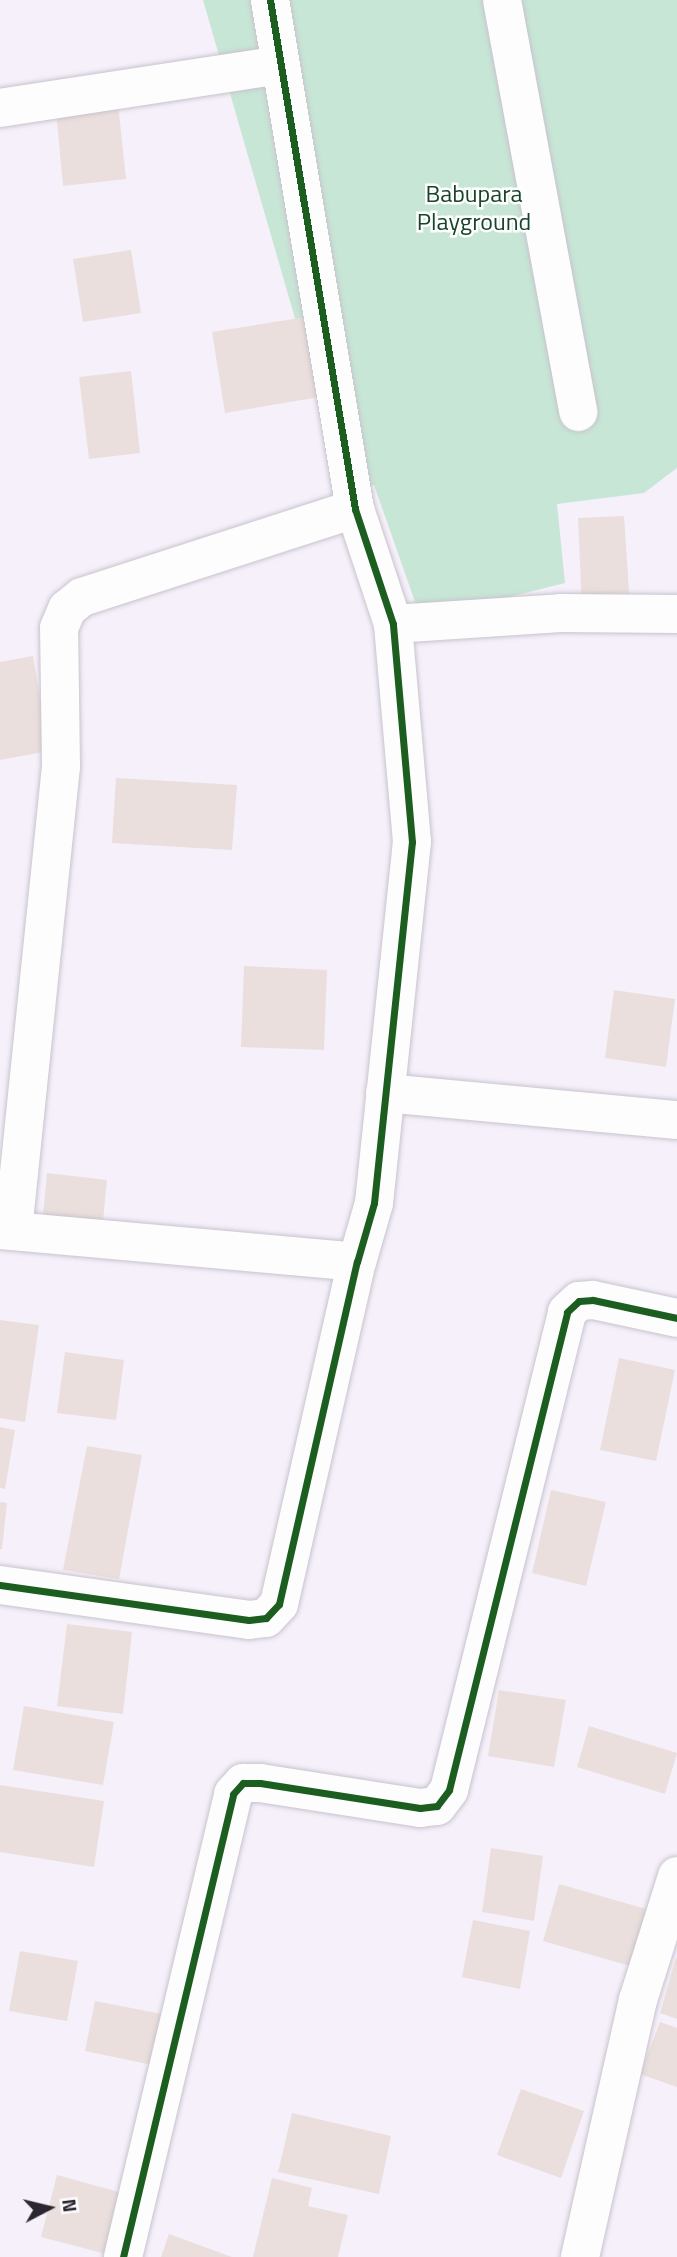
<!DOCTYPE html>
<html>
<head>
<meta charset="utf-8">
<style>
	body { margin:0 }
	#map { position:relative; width:677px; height:2257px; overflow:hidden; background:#f5f0fa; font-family:"Titillium Web",sans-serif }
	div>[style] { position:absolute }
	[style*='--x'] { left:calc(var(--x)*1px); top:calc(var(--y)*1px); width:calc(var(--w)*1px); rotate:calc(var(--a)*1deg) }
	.green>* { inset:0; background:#c7e6d6 }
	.building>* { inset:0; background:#eadfdc }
	.roads { filter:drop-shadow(0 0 2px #c8c3cd) drop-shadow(0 0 2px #c8c3cd) }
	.street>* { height:38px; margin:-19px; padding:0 19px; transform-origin:19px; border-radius:19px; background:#fefdfe }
	.cycleway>* { height:7px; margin:-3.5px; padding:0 3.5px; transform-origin:3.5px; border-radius:3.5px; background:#1b5e20 }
	span { translate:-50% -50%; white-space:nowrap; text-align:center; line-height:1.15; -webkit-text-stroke:5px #fefefe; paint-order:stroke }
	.park-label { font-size:24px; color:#19432c }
	.north { position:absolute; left:14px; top:2173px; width:70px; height:70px; -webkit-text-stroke:5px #fefefe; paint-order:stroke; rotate:83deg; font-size:19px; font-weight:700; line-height:28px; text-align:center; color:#2c2631 }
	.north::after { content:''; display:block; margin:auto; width:24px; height:32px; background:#2c2631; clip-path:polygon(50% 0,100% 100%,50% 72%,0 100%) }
</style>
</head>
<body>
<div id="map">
	<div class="green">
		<div style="clip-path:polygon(203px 0,677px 0,677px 468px,644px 493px,557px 504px,565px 583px,421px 619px,374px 485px,344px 488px)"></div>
	</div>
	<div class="building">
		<div style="clip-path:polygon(118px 104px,126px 179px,63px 186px,56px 110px)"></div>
		<div style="clip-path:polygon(131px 250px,141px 313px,83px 322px,73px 259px)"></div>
		<div style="clip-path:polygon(306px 317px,320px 397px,225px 413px,212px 332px)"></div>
		<div style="clip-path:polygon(131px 371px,140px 453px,89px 459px,79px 377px)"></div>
		<div style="clip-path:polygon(624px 516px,630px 606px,582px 609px,578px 518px)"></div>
		<div style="clip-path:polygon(33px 656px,49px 751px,0 760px,0 662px)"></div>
		<div style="clip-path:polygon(116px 778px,237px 785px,232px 850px,112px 843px)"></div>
		<div style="clip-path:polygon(244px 966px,327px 970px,324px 1050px,241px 1047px)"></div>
		<div style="clip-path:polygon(614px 990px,675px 999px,666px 1067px,605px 1058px)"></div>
		<div style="clip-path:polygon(47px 1173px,107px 1180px,102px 1231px,42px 1224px)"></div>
		<div style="clip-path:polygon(0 1320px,39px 1325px,25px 1422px,0 1418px)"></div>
		<div style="clip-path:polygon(65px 1352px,124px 1360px,116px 1420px,57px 1413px)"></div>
		<div style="clip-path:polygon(619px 1358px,675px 1370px,656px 1461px,600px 1450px)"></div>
		<div style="clip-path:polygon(0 1427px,15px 1430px,5px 1489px,0 1488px)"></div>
		<div style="clip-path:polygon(87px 1446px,142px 1455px,119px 1579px,63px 1570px)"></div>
		<div style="clip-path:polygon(551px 1490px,606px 1502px,586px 1586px,532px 1573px)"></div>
		<div style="clip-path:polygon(0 1502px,7px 1503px,2px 1549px,0 1549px)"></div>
		<div style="clip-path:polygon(67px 1624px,132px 1632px,123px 1714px,57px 1706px)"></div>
		<div style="clip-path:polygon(499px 1690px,566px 1700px,554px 1767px,488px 1756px)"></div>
		<div style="clip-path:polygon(24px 1706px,114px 1722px,103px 1785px,13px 1770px)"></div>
		<div style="clip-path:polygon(589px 1726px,677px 1753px,665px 1794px,577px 1767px)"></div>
		<div style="clip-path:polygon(0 1785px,104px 1801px,94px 1867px,0 1852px)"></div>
		<div style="clip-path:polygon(491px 1848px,543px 1856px,534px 1921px,482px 1912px)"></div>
		<div style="clip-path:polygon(559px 1884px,653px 1911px,637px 1968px,543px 1941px)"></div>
		<div style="clip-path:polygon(473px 1920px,530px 1931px,520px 1989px,462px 1977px)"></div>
		<div style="clip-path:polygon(20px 1951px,78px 1961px,67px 2021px,9px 2011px)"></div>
		<div style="clip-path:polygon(676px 1958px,677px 1958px,677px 2019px,660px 2013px)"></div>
		<div style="clip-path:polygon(95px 2001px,172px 2016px,162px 2067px,85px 2051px)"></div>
		<div style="clip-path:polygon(660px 2022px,677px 2028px,677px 2087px,640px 2074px)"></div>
		<div style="clip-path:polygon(521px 2089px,584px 2111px,561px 2178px,497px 2155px)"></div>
		<div style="clip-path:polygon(292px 2113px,391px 2136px,379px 2194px,278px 2172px)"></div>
		<div style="clip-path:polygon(57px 2175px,126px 2194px,110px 2255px,41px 2237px)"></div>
		<div style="clip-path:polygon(272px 2178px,312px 2188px,308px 2206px,348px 2215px,338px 2257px,253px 2257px)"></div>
		<div style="clip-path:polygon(169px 2234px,232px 2257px,161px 2257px)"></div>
	</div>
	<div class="roads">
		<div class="street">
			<div style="--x:502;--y:0;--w:419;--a:79.5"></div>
			<div style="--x:0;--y:108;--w:283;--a:-8.7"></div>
			<div style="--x:393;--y:624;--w:168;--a:-3.7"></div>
			<div style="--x:561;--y:613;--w:116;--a:0.5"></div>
			<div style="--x:385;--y:1093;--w:293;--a:5.3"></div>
			<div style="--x:0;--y:1230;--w:358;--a:5.1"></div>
			<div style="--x:13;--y:1231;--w:467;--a:-84.1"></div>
			<div style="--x:61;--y:766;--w:138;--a:-90.8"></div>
			<div style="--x:59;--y:628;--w:21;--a:-67"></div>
			<div style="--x:67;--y:609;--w:19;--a:-39"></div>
			<div style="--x:82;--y:597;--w:287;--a:-17.9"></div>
			<div style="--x:0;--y:1585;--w:251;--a:8"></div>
			<div style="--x:249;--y:1620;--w:17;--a:-7"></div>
			<div style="--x:266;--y:1618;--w:19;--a:-47"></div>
			<div style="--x:279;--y:1604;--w:351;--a:-77.2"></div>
			<div style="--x:357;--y:1262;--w:61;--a:-73.9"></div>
			<div style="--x:374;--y:1203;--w:363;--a:-84"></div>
			<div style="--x:412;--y:842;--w:219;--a:-95"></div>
			<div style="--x:393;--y:624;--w:121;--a:-108.3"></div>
			<div style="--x:355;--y:509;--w:516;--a:-99.48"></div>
			<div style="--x:123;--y:2257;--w:476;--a:-76.6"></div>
			<div style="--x:233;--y:1794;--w:15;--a:-48"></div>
			<div style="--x:243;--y:1783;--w:17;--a:0"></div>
			<div style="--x:260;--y:1783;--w:162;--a:8.9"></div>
			<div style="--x:420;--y:1808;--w:17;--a:-7"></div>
			<div style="--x:437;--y:1806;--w:20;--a:-53"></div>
			<div style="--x:449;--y:1790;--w:492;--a:-76.1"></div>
			<div style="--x:567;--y:1312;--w:16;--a:-43"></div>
			<div style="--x:579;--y:1301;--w:14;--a:-4"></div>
			<div style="--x:593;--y:1300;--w:86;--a:12.1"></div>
			<div style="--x:580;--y:2257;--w:263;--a:-77.3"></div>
			<div style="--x:638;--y:2000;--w:130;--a:-72.5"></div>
		</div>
	</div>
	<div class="cycleway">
		<div style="--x:0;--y:1585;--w:251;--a:8"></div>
		<div style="--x:249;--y:1620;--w:17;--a:-7"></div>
		<div style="--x:266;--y:1618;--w:19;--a:-47"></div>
		<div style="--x:279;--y:1604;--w:351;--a:-77.2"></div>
		<div style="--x:357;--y:1262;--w:61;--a:-73.9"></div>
		<div style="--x:374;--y:1203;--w:363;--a:-84"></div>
		<div style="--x:412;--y:842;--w:219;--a:-95"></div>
		<div style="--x:393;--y:624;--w:121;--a:-108.3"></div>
		<div style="--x:355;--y:509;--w:516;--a:-99.48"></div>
		<div style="--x:123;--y:2257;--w:476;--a:-76.6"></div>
		<div style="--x:233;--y:1794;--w:15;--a:-48"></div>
		<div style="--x:243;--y:1783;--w:17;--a:0"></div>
		<div style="--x:260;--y:1783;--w:162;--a:8.9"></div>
		<div style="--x:420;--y:1808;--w:17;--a:-7"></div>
		<div style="--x:437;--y:1806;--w:20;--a:-53"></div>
		<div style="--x:449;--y:1790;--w:492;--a:-76.1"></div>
		<div style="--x:567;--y:1312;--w:16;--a:-43"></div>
		<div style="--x:579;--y:1301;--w:14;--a:-4"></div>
		<div style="--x:593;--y:1300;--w:86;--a:12.1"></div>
	</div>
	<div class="park-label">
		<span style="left:474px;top:208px">Babupara<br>Playground</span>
	</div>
	<div class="north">N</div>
</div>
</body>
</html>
